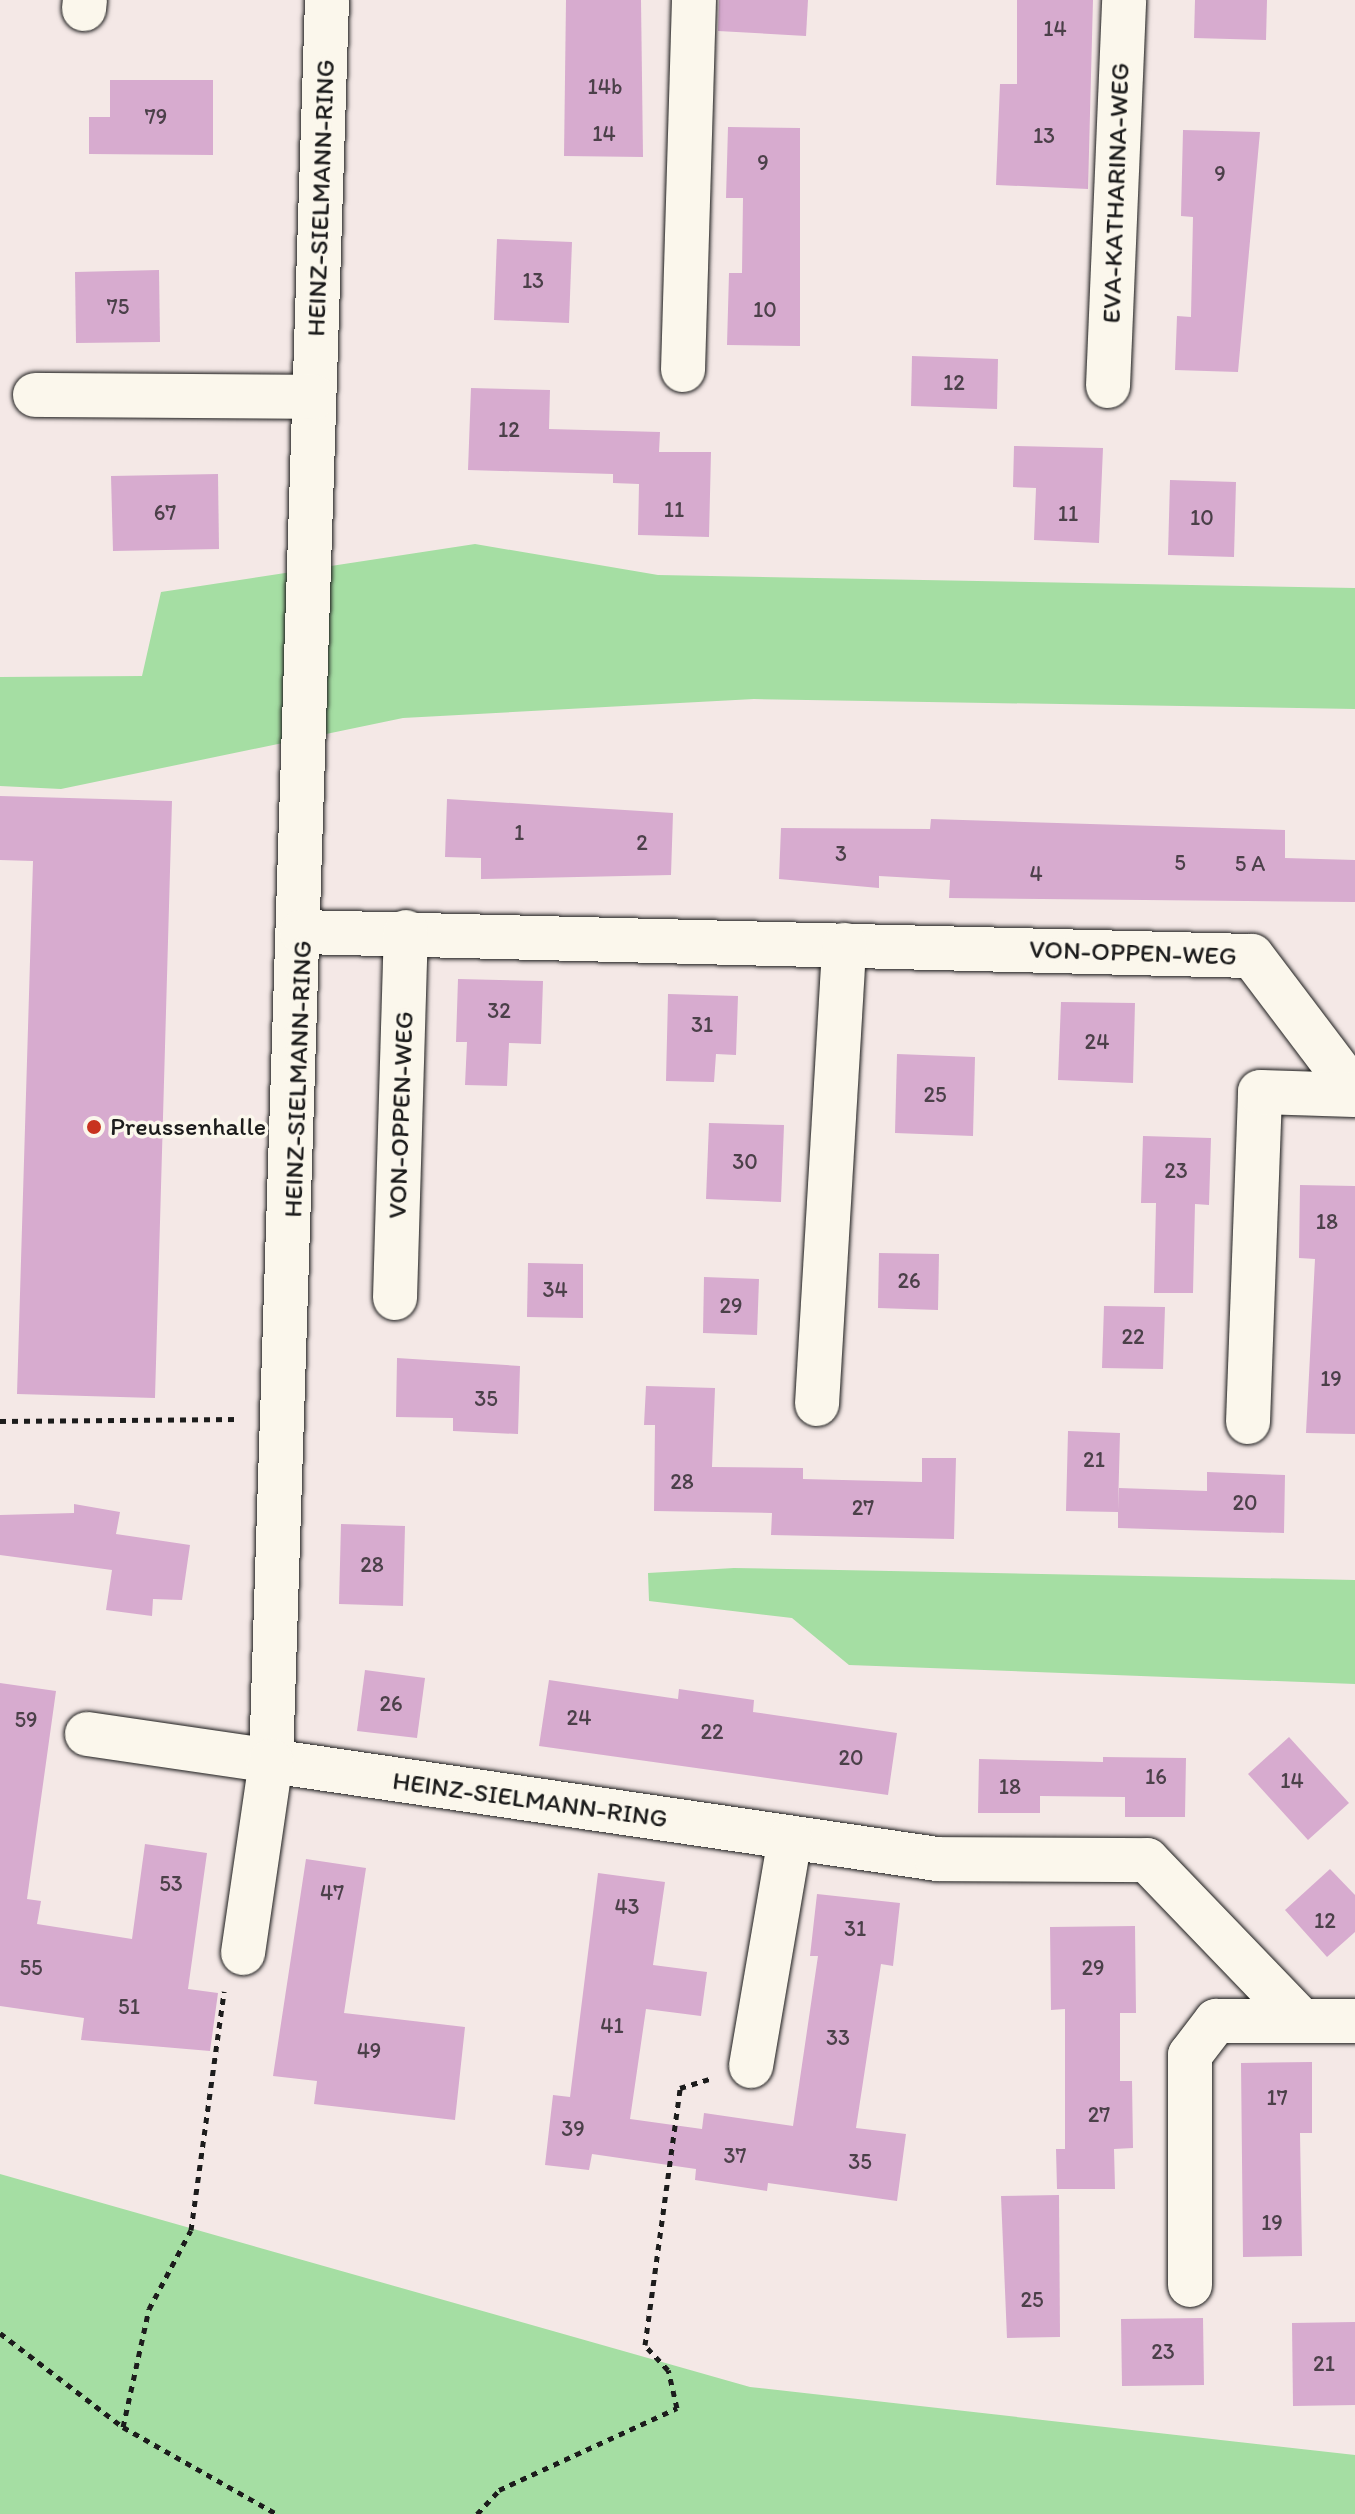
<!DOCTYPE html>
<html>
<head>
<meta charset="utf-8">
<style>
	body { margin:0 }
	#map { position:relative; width:1355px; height:2514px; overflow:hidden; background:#f4e8e6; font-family:Itim,sans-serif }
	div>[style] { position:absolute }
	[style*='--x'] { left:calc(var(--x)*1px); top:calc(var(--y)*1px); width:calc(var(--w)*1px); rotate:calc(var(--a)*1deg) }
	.green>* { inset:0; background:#a5dea3 }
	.building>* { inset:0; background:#d7abcf }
	.path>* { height:5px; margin-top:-2.5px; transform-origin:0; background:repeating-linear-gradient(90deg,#1c1c1c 0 6px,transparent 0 12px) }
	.roads { filter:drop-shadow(0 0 2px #1c1c1c) drop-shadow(0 0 2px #1c1c1c) }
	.minor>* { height:44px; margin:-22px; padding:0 22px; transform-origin:22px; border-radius:22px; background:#fbf7ec }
	.dots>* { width:22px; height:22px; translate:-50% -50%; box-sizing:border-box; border:4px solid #fbf7ec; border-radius:50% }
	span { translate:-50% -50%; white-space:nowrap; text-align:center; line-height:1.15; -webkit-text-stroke:7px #fbf7ec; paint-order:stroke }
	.number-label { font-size:22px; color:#4b4049 }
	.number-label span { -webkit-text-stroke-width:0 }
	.street-label { font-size:26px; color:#1c1c1c }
	.poi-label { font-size:26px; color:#1c1c1c }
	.left { translate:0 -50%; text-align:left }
</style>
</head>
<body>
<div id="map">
	<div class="green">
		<div style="clip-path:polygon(475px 544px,658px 575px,1355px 588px,1355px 709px,754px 699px,403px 718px,61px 789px,0 786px,0 677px,142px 676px,161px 592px)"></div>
		<div style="clip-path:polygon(734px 1568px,1355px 1580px,1355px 1684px,849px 1665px,792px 1618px,649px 1601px,648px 1573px)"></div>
		<div style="clip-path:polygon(0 2174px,750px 2387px,1355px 2455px,1355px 2514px,0 2514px)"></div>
	</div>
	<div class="building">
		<div style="clip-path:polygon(566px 0,641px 0,643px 157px,564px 156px)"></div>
		<div style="clip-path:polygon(719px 0,808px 0,806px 36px,718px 31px)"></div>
		<div style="clip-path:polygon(1017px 0,1093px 0,1088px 189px,996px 185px,1000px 84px,1017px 84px)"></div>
		<div style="clip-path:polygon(1195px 0,1267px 0,1266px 40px,1194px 38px)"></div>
		<div style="clip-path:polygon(110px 80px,213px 80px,213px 155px,89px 154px,89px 117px,110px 117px)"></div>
		<div style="clip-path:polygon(728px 127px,800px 128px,800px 346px,727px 345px,729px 273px,742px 273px,743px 198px,726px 198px)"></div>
		<div style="clip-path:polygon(1183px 130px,1260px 132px,1238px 372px,1175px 370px,1177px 316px,1191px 317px,1193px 217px,1181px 216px)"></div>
		<div style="clip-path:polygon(497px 239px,572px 242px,569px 323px,494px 320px)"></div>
		<div style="clip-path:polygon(159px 270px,160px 342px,76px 343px,75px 272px)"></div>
		<div style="clip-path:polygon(912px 356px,998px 359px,997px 409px,911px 406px)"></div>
		<div style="clip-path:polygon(471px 388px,550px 390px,549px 429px,660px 432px,659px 452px,711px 452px,709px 537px,638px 535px,639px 484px,613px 483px,613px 474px,468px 470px)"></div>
		<div style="clip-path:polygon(1014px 446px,1103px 448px,1099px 543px,1034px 540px,1036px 488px,1013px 487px)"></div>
		<div style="clip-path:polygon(218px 474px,219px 549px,113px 551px,111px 476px)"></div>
		<div style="clip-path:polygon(1170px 480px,1236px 482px,1234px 557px,1168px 555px)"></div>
		<div style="clip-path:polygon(0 796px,172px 801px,155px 1398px,17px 1394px,33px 861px,0 860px)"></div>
		<div style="clip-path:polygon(447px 799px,673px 813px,671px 875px,481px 879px,481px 858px,445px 857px)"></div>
		<div style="clip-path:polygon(931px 819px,1285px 830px,1285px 858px,1355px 860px,1355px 902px,949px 898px,950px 880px,879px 876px,879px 888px,779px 879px,781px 828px,930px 829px)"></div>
		<div style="clip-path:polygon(458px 979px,543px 981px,541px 1044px,509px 1043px,507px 1086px,465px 1085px,467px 1042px,456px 1042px)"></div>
		<div style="clip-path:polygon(668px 994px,738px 996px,736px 1055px,716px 1054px,714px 1082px,666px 1081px)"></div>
		<div style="clip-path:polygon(1061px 1002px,1135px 1003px,1133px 1083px,1058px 1080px)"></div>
		<div style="clip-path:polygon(897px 1054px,975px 1057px,973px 1136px,895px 1133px)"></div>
		<div style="clip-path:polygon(709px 1123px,784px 1125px,781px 1202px,706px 1199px)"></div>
		<div style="clip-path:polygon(1143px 1136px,1211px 1138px,1209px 1205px,1195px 1204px,1193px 1293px,1154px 1293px,1156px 1203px,1141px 1203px)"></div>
		<div style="clip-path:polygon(1300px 1185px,1355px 1186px,1355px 1434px,1306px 1433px,1315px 1259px,1299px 1258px)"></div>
		<div style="clip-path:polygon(879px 1253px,939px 1254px,938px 1310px,878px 1308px)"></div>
		<div style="clip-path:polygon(528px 1263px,583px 1264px,583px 1318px,527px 1317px)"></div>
		<div style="clip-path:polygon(704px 1277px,759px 1279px,757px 1335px,703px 1333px)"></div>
		<div style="clip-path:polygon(1104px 1306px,1165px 1307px,1163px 1369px,1102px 1368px)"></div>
		<div style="clip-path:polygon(397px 1358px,520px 1366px,518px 1434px,453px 1431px,453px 1418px,396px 1417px)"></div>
		<div style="clip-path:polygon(646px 1386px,715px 1388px,712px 1467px,803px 1468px,803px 1479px,922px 1482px,922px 1458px,956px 1458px,954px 1539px,771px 1535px,772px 1513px,654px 1511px,655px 1425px,644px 1425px)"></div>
		<div style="clip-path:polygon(1068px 1431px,1120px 1433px,1118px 1510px,1119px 1488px,1207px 1491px,1207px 1472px,1285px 1475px,1284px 1533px,1118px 1528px,1118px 1512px,1066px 1511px)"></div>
		<div style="clip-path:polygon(74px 1504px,120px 1512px,116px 1534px,190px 1545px,182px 1600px,153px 1599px,152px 1616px,106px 1610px,112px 1570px,0 1555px,0 1515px,74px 1513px)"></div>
		<div style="clip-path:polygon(341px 1524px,405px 1526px,403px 1606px,339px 1604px)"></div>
		<div style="clip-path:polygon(365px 1670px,425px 1678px,417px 1738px,357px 1731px)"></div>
		<div style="clip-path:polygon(549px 1680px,678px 1699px,679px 1689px,754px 1700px,753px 1712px,897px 1733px,888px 1795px,539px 1746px)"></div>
		<div style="clip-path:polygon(0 1683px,56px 1691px,27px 1899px,41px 1901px,37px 1924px,132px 1939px,145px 1844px,207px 1853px,188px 1989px,218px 1993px,210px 2051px,81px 2040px,84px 2018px,0 2006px)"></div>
		<div style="clip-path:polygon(1289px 1737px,1349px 1803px,1308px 1840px,1248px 1774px)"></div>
		<div style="clip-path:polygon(1103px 1757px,1186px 1758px,1185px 1817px,1125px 1817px,1125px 1797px,1040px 1796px,1040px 1813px,978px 1813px,979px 1759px,1103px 1762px)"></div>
		<div style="clip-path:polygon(306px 1859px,366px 1868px,344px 2013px,465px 2027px,455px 2120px,314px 2104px,317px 2081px,273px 2076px)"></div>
		<div style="clip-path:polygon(1330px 1869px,1355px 1895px,1355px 1932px,1327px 1957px,1285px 1910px)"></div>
		<div style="clip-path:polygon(598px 1873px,665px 1882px,653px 1965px,707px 1972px,701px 2016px,646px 2009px,630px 2119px,702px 2129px,704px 2113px,793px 2126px,818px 1956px,810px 1956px,817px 1894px,900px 1903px,893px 1966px,881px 1964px,856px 2128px,906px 2134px,897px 2201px,768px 2183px,767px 2191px,695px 2180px,696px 2169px,592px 2154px,589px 2170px,545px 2165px,553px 2095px,570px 2097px)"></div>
		<div style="clip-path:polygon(1135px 1926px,1136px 2013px,1120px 2013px,1120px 2081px,1132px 2081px,1133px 2148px,1114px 2149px,1115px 2189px,1057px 2189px,1056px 2149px,1065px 2149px,1065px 2009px,1051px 2010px,1050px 1927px)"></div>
		<div style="clip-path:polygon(1312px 2062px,1312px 2133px,1300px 2133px,1302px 2256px,1243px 2257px,1241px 2063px)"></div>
		<div style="clip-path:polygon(1059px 2195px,1060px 2337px,1007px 2338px,1001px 2196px)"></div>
		<div style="clip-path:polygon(1203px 2318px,1204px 2385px,1122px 2386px,1121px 2319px)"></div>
		<div style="clip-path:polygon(1355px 2322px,1355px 2405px,1293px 2406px,1292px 2323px)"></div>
	</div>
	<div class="path">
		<div style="--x:0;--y:1421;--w:239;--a:-0.5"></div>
		<div style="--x:0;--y:2333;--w:155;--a:37.4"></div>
		<div style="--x:123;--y:2427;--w:177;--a:29.5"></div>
		<div style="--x:123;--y:2427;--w:121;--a:-77.6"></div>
		<div style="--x:149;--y:2309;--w:89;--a:-62"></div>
		<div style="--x:191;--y:2230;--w:241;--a:-82.1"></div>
		<div style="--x:477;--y:2514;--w:33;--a:-47"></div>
		<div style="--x:499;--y:2490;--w:196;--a:-24.7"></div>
		<div style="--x:677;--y:2408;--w:39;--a:-103"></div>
		<div style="--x:668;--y:2370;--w:34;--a:-133"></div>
		<div style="--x:645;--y:2345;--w:259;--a:-82.2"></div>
		<div style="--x:680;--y:2088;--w:31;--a:-17"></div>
	</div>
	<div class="roads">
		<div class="minor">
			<div style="--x:327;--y:0;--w:1762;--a:91.82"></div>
			<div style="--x:271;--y:1761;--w:673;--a:8.37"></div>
			<div style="--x:937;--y:1859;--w:210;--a:0.3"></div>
			<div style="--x:1147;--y:1860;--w:223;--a:46.1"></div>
			<div style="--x:1302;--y:2021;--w:53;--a:0"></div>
			<div style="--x:84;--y:9;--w:9;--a:-84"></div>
			<div style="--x:683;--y:370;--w:370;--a:-88.3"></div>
			<div style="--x:1108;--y:386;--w:386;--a:-87.6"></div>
			<div style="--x:35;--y:395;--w:279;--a:0.4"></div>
			<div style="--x:302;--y:932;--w:950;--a:1.45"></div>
			<div style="--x:1252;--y:956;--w:171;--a:52.9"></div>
			<div style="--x:395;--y:1298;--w:366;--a:-88.3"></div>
			<div style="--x:817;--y:1404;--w:460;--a:-86.6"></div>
			<div style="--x:1248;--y:1422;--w:330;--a:-87.9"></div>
			<div style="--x:1260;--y:1092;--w:95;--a:1.8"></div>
			<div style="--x:87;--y:1734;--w:186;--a:8.3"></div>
			<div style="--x:271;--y:1761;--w:194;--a:98.3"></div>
			<div style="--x:751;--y:2066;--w:230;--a:-80.3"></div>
			<div style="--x:1190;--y:2285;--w:230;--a:-90"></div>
			<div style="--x:1190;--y:2055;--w:43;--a:-52.6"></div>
			<div style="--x:1216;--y:2021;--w:86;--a:0"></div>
		</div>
	</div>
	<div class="dots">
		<div style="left:94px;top:1127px;background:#c8321e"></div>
	</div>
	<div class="number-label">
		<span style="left:1055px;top:29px">14</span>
		<span style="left:605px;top:87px">14b</span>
		<span style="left:156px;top:117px">79</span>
		<span style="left:604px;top:134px">14</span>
		<span style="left:1044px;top:136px">13</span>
		<span style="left:763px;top:163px">9</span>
		<span style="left:1220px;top:174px">9</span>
		<span style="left:533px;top:281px">13</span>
		<span style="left:118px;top:307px">75</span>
		<span style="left:765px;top:310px">10</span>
		<span style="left:954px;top:383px">12</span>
		<span style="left:509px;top:430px">12</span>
		<span style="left:674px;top:510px">11</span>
		<span style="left:165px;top:513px">67</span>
		<span style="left:1068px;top:514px">11</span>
		<span style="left:1202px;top:518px">10</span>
		<span style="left:519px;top:833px">1</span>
		<span style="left:642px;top:843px">2</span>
		<span style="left:841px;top:854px">3</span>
		<span style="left:1180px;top:863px">5</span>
		<span style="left:1250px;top:864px">5 A</span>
		<span style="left:1036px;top:874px">4</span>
		<span style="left:499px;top:1011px">32</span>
		<span style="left:702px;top:1025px">31</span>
		<span style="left:1097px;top:1042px">24</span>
		<span style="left:935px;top:1095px">25</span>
		<span style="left:745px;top:1162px">30</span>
		<span style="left:1176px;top:1171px">23</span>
		<span style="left:1327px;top:1222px">18</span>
		<span style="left:909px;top:1281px">26</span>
		<span style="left:555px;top:1290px">34</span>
		<span style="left:731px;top:1306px">29</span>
		<span style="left:1133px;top:1337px">22</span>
		<span style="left:1331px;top:1379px">19</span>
		<span style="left:486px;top:1399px">35</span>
		<span style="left:1094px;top:1460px">21</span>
		<span style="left:682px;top:1482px">28</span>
		<span style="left:1245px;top:1503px">20</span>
		<span style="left:863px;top:1508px">27</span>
		<span style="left:372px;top:1565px">28</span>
		<span style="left:391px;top:1704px">26</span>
		<span style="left:579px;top:1718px">24</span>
		<span style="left:26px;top:1720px">59</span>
		<span style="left:712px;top:1732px">22</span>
		<span style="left:851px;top:1758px">20</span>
		<span style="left:1156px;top:1777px">16</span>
		<span style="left:1292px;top:1781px">14</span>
		<span style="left:1010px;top:1787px">18</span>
		<span style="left:171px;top:1884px">53</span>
		<span style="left:332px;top:1893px">47</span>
		<span style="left:627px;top:1907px">43</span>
		<span style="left:1325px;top:1921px">12</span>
		<span style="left:855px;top:1929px">31</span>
		<span style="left:31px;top:1968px">55</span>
		<span style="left:1093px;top:1968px">29</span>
		<span style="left:129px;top:2007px">51</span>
		<span style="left:612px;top:2026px">41</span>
		<span style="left:838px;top:2038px">33</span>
		<span style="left:369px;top:2051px">49</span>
		<span style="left:1277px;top:2098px">17</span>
		<span style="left:1099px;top:2115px">27</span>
		<span style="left:573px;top:2129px">39</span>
		<span style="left:735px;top:2156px">37</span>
		<span style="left:860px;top:2162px">35</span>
		<span style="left:1272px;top:2223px">19</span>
		<span style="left:1032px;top:2300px">25</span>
		<span style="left:1163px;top:2352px">23</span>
		<span style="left:1324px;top:2364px">21</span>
	</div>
	<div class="street-label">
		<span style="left:1116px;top:193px;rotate:-88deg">EVA-KATHARINA-WEG</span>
		<span style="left:321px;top:198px;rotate:-88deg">HEINZ-SIELMANN-RING</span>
		<span style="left:1133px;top:953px;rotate:2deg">VON-OPPEN-WEG</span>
		<span style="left:298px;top:1079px;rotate:-88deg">HEINZ-SIELMANN-RING</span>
		<span style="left:401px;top:1115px;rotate:-88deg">VON-OPPEN-WEG</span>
		<span style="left:530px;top:1800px;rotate:8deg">HEINZ-SIELMANN-RING</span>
	</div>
	<div class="poi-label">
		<span class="left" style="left:110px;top:1127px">Preussenhalle</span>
	</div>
</div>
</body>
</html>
